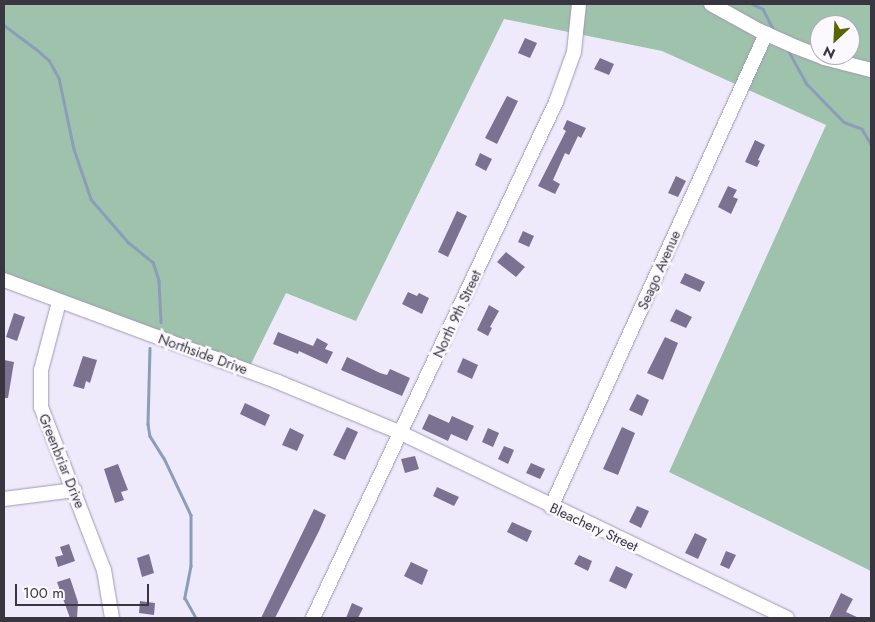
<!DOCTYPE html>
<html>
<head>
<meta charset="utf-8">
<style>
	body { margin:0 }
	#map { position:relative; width:875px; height:622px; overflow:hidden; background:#eeeafb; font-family:Jost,sans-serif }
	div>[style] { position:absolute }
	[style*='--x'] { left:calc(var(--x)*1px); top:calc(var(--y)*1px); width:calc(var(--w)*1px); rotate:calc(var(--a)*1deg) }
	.forest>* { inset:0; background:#9fc2ad }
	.stream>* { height:2.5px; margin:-1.25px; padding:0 1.25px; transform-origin:1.25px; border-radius:1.25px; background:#8c9dba }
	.building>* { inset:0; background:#7a7290 }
	.roads { filter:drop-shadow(0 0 1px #9f99b2) drop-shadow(0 0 1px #9f99b2) }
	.minor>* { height:14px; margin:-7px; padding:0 7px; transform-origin:7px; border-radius:7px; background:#fff }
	span { translate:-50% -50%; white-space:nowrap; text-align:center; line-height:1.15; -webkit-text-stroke:5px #fbf9ff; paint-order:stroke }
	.street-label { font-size:14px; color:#393641 }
	.frame { position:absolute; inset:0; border:5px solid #393641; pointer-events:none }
	.north { position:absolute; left:810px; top:15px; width:50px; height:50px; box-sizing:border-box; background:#fbf9ff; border:1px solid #adabb3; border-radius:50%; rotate:205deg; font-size:14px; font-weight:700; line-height:20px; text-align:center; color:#393641 }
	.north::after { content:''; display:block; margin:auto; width:18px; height:22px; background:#5c6400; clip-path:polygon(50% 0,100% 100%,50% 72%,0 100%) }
	.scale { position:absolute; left:15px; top:584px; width:134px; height:22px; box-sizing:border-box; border:2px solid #393641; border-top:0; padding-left:6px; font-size:15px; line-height:18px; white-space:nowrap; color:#393641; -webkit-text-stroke:4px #fbf9ff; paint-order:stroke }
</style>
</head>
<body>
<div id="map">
	<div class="forest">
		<div style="clip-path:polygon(evenodd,4px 4px,871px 4px,871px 571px,669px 472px,826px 125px,662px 51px,504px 19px,356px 321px,286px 293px,249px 368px,4px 274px,4px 4px,820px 25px,850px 25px,850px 55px,820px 55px,820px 25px)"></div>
	</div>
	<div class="stream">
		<div style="--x:752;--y:4;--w:12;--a:24"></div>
		<div style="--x:763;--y:9;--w:25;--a:63"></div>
		<div style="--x:4;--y:25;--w:39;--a:37"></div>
		<div style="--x:35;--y:48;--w:18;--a:41"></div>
		<div style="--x:49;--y:60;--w:21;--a:61"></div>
		<div style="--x:59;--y:78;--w:73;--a:78.1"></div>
		<div style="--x:74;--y:149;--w:53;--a:71.2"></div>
		<div style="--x:91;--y:199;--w:57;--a:49.3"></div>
		<div style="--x:128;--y:242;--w:32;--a:39"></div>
		<div style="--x:153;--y:262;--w:20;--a:72"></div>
		<div style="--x:159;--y:281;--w:41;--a:87.2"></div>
		<div style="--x:788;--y:50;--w:38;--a:61"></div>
		<div style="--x:806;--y:83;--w:54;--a:45.7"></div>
		<div style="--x:844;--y:122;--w:19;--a:21"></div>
		<div style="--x:862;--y:129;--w:17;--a:59"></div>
		<div style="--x:150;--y:348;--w:76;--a:91.5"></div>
		<div style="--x:148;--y:424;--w:12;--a:81"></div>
		<div style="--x:150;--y:436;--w:26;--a:58"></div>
		<div style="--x:164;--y:458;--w:63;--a:64.7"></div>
		<div style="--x:191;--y:515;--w:51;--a:90"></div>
		<div style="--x:191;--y:566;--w:33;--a:101"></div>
		<div style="--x:185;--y:598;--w:23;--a:61"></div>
	</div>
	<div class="building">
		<div style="clip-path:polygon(525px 38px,537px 43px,530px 58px,518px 53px)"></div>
		<div style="clip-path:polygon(600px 58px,614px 64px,609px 75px,594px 69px)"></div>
		<div style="clip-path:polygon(507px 96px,518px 101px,497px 144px,485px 138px)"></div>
		<div style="clip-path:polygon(567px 120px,586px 128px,581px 138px,578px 136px,569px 155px,565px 153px,553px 180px,560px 184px,555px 194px,538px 186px,566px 131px,563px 129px)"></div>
		<div style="clip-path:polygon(755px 140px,765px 145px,758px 160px,760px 161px,757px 167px,745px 162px)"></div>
		<div style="clip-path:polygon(480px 153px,492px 159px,486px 171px,475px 165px)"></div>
		<div style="clip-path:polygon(676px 176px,686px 181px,678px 197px,668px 193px)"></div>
		<div style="clip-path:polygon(728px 186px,737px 190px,733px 197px,738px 199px,731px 214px,718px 207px)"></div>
		<div style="clip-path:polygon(457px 211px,467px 216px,448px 257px,438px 252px)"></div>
		<div style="clip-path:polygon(523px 231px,534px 236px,529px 247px,518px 242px)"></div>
		<div style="clip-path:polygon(506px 252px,525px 267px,516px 277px,497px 262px)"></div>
		<div style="clip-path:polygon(685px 273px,705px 282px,700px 292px,680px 283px)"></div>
		<div style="clip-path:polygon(408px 292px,417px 296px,419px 293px,429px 298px,422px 314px,402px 304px)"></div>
		<div style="clip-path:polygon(489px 305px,499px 311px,490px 327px,492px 328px,488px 336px,477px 330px)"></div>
		<div style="clip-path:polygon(676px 309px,692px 317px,686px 328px,670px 321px)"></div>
		<div style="clip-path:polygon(14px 313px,25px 317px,17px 341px,6px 337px)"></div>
		<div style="clip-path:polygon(278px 332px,313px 346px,317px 338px,328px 344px,325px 349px,333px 352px,327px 364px,299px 351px,298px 354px,273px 344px)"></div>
		<div style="clip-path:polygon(665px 337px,678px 343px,663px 380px,647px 373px)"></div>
		<div style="clip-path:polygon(83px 356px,97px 360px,90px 383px,86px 381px,84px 389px,73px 386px)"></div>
		<div style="clip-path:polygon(347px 357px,380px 373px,387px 375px,390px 369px,410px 378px,402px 396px,341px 370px)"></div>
		<div style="clip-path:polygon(463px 358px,478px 365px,472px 379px,457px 372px)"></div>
		<div style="clip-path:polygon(4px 360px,14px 362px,8px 398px,4px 398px)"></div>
		<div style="clip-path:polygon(637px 394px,649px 400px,642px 416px,629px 410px)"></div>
		<div style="clip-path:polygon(245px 403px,270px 415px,265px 426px,240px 414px)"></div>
		<div style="clip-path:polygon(429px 414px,449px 423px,452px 416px,474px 426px,467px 441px,451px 434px,448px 441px,422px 429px)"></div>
		<div style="clip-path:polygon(347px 427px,358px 432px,345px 460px,333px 455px)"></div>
		<div style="clip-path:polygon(622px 427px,635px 433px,618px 475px,603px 469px)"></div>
		<div style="clip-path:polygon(290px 428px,304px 435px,297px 451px,282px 445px)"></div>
		<div style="clip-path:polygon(488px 428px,499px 433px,493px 447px,482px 442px)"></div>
		<div style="clip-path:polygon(504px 446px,514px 450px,508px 464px,498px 459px)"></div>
		<div style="clip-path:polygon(415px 456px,419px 469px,405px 473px,401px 459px)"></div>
		<div style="clip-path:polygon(531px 463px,545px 469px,540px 479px,526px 473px)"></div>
		<div style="clip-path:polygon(118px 464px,128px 490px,121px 492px,124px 500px,115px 503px,104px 469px)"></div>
		<div style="clip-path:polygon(437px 487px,459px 497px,454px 506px,433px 496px)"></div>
		<div style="clip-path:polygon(637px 506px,649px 511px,641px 528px,629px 522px)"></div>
		<div style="clip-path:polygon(314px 509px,326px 515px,319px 531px,275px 618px,261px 618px)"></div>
		<div style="clip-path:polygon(512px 522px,532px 531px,527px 542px,507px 532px)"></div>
		<div style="clip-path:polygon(695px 533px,707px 539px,698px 559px,685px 553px)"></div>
		<div style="clip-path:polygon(69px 544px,75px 561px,58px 567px,55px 557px,63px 555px,60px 547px)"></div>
		<div style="clip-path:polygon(726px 551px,736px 555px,729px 569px,720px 565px)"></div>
		<div style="clip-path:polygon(149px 554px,154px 573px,142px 577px,137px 558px)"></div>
		<div style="clip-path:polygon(579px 555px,592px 561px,588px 571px,574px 564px)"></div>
		<div style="clip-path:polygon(411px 562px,428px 570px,422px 585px,404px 576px)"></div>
		<div style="clip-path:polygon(616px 566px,633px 574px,626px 589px,609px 581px)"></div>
		<div style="clip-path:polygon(70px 578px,78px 602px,77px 618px,70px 618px,57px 582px)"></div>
		<div style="clip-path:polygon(841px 593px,853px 599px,846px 612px,859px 618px,829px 618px)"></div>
		<div style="clip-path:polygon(140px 601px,155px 603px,154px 615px,139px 613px)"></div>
		<div style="clip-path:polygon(352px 603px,363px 608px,358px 618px,346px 618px)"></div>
	</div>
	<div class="roads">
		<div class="minor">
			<div style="--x:711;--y:4;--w:56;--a:28.9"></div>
			<div style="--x:760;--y:31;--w:39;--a:24"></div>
			<div style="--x:796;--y:47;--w:30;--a:21"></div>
			<div style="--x:824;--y:58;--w:49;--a:14.3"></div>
			<div style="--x:4;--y:280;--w:292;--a:20.4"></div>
			<div style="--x:278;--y:382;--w:133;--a:22.5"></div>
			<div style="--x:401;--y:433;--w:428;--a:25.6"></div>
			<div style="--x:59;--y:302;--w:70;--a:104.8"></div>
			<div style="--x:41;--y:370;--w:37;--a:90"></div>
			<div style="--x:41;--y:407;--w:175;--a:68.9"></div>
			<div style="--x:104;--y:570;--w:49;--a:80.5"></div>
			<div style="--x:4;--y:499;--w:71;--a:-7.3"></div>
			<div style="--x:551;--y:507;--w:520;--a:-65.56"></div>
			<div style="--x:313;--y:618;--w:570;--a:-64.78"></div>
			<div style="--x:556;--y:102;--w:53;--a:-70.2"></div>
			<div style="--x:574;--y:52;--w:48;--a:-84.1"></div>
		</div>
	</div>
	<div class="street-label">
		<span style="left:659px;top:270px;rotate:-66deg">Seago Avenue</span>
		<span style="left:457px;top:314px;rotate:-65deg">North 9th Street</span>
		<span style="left:203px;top:354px;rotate:20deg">Northside Drive</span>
		<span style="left:62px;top:461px;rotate:68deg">Greenbriar Drive</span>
		<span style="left:594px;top:527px;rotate:25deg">Bleachery Street</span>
	</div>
	<div class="frame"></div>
	<div class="north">N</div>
	<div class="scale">100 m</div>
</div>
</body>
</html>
